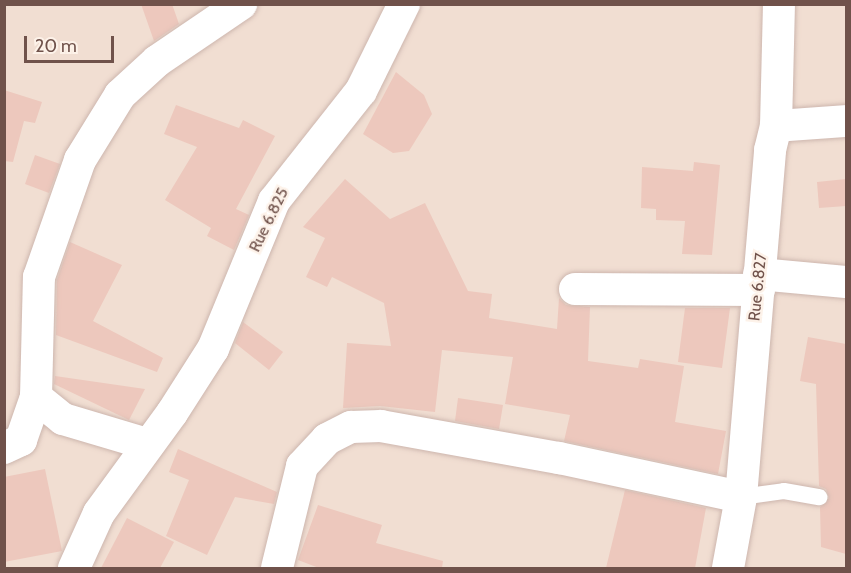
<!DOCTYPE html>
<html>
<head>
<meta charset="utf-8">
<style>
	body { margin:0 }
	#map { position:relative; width:851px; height:573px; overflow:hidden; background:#faede3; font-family:Cabin,sans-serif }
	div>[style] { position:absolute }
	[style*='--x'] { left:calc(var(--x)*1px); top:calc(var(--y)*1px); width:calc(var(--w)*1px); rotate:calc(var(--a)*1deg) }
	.residential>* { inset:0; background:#f1ded2 }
	.building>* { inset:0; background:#edc8bd }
	.roads { filter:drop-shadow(0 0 2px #cdb6ae) drop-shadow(0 0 2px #cdb6ae) }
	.service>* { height:16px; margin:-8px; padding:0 8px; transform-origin:8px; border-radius:8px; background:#fff }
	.minor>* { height:32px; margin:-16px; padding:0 16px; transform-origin:16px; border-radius:16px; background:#fff }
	span { translate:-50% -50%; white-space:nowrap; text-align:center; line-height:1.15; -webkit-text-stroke:5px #fdf2e9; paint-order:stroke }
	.street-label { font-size:16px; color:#70524b }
	.frame { position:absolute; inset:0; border:6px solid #70524b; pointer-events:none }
	.scale { position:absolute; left:24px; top:36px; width:90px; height:27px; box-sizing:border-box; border:3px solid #70524b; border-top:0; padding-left:8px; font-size:18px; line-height:21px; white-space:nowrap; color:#70524b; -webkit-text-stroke:4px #fdf2e9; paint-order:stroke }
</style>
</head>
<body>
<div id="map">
	<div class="residential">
		<div style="clip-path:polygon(5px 5px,846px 5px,846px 568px,5px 568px)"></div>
	</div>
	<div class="building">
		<div style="clip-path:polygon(141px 4px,172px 4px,179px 24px,154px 41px)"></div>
		<div style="clip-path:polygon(396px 72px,424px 95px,432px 114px,409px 151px,393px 153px,363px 134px)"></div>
		<div style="clip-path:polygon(4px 90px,42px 102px,35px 123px,24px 121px,13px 162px,4px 161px)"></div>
		<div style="clip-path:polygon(176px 105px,239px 128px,243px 120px,275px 136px,236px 209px,249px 215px,234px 250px,207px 236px,211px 228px,165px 200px,197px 147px,164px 134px)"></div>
		<div style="clip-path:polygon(35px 155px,60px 164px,49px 193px,25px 184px)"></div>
		<div style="clip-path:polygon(694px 162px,720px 165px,712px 255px,682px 254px,685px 221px,656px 220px,656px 209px,641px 208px,642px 167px,693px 171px)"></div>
		<div style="clip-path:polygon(345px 179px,390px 219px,425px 203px,468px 291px,492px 294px,489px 318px,557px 329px,559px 298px,566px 305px,590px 307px,588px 361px,638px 368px,640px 359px,684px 366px,675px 422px,726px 431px,718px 474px,564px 441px,570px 415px,505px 404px,513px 357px,442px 350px,435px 412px,380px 406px,343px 408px,347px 343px,391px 346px,384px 303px,332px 277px,327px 287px,306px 277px,325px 238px,303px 227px)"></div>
		<div style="clip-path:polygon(846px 179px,846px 206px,819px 208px,817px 182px)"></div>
		<div style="clip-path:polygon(70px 242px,122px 265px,93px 321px,163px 358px,157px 372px,56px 335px,57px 280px)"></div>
		<div style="clip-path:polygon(685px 308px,730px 308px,722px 368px,678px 362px)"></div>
		<div style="clip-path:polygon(243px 322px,283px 352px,269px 370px,235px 343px)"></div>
		<div style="clip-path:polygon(808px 337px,846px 344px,846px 554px,821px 547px,820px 507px,829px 498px,826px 489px,819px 486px,816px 384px,800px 381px)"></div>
		<div style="clip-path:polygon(55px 376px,145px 389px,129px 420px,54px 384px)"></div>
		<div style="clip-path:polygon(458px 398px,503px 405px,499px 429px,455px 421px)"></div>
		<div style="clip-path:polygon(178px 449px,277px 492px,274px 504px,235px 497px,207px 555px,166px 536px,189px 480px,169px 472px)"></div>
		<div style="clip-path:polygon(45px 469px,62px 551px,4px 562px,4px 477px)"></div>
		<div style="clip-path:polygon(625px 490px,706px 508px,695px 568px,606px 568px)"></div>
		<div style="clip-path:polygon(318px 505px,382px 525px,376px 543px,443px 561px,442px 568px,319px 568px,298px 560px)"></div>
		<div style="clip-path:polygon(127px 518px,174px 542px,160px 568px,101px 568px)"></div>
	</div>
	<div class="roads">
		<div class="service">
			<div style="--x:741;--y:497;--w:43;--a:-7.9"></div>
			<div style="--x:784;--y:491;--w:36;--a:10"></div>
		</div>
		<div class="minor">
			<div style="--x:776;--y:126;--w:70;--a:-4.1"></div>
			<div style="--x:759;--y:274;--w:87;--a:5.3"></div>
			<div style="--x:575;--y:289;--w:184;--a:0.3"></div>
			<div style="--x:147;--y:444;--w:88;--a:-163.4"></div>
			<div style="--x:63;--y:419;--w:35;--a:-141"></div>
			<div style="--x:36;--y:397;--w:120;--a:-88.6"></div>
			<div style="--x:39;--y:277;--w:124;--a:-70.7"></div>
			<div style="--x:80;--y:160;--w:76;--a:-58.4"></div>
			<div style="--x:120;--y:95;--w:50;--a:-42.6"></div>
			<div style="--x:157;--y:61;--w:102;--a:-34.2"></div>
			<div style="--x:4;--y:448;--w:19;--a:-25"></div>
			<div style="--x:21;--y:440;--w:46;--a:-70.8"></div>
			<div style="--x:74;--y:568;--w:60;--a:-65.6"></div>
			<div style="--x:99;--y:513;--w:124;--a:-53.9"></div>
			<div style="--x:172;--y:413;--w:76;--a:-57.4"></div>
			<div style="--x:213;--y:349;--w:160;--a:-67.6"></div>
			<div style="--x:274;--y:201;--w:140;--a:-51.7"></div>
			<div style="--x:361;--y:91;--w:97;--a:-63.7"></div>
			<div style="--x:277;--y:568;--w:105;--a:-76.2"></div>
			<div style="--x:302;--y:466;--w:37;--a:-47"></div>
			<div style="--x:327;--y:439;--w:27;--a:-27"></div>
			<div style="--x:351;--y:427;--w:30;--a:-2"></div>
			<div style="--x:381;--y:426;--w:181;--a:10.2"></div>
			<div style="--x:559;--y:458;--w:186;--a:12.1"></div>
			<div style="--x:728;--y:568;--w:72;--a:-79.6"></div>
			<div style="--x:741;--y:497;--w:348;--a:-85.2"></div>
			<div style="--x:770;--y:150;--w:25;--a:-76"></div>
			<div style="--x:776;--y:126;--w:122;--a:-88.6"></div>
		</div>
	</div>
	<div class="street-label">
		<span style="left:269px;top:220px;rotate:-64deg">Rue 6.825</span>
		<span style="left:758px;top:287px;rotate:-84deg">Rue 6.827</span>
	</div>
	<div class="frame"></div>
	<div class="scale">20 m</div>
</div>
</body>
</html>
